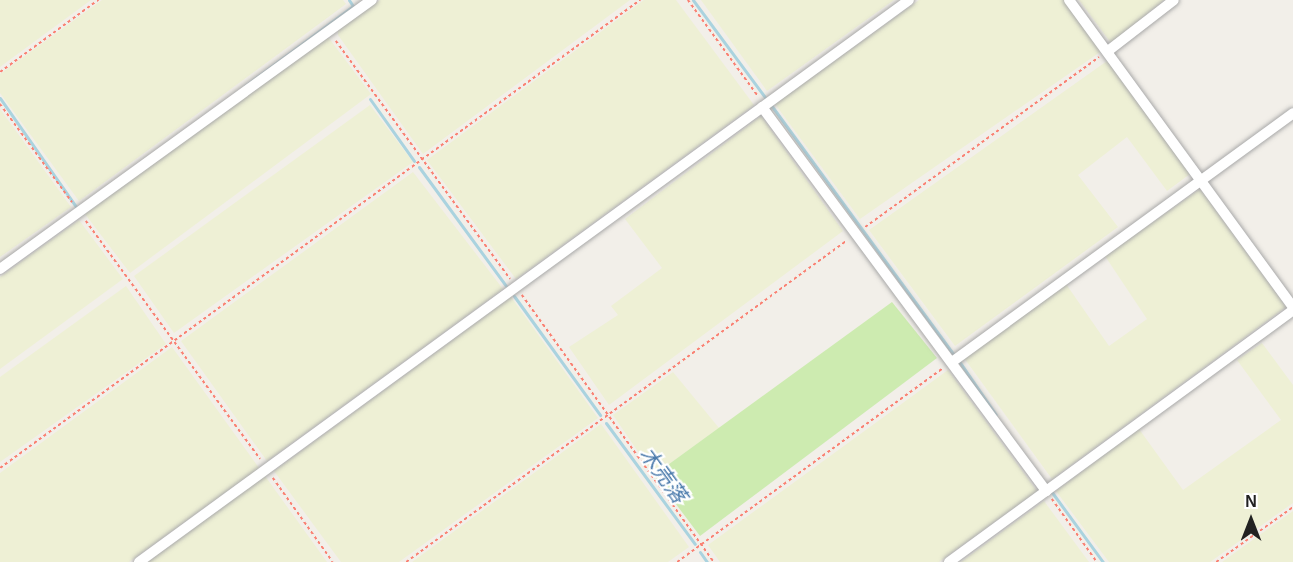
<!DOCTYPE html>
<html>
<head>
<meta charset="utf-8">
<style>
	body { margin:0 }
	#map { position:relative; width:1293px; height:562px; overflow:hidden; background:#f2efe9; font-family:Arial,"Noto Sans JP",sans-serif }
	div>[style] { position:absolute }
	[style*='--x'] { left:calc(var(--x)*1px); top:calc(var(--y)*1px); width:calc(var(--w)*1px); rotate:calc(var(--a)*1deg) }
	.farmland>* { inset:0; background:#eef0d5 }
	.grass>* { inset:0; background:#cdebb0 }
	.stream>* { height:3px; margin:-1.5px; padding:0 1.5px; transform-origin:1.5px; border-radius:1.5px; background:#aad3df }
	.path>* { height:1.5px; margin-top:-0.75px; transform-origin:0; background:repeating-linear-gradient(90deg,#fa8072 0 3px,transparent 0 6px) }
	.roads { filter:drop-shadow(0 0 2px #a9a9a9) drop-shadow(0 0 2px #a9a9a9) }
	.minor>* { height:10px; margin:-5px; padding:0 5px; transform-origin:5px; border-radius:5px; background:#fff }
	span { translate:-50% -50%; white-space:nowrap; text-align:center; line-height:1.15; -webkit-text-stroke:4.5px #fff; paint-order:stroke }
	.water-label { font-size:21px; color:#4a7aab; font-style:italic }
	.north { position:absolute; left:1221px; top:490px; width:60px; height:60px; -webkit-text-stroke:4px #fff; paint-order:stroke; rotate:0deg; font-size:16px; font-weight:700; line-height:24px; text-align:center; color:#222 }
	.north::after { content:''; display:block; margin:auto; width:21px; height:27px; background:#222; clip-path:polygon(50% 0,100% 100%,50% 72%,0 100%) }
</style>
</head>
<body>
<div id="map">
	<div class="farmland">
		<div style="clip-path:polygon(0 0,91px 0,0 67px)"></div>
		<div style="clip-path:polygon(102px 0,343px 0,346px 4px,79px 201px,0 93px,0 74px)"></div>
		<div style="clip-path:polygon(380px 0,630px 0,423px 154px,338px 35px,338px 30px)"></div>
		<div style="clip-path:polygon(644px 0,676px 0,754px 105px,516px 279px,427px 160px)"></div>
		<div style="clip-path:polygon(701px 0,894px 0,767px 91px)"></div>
		<div style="clip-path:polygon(919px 0,1066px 0,1103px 50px,860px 219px,775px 104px)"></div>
		<div style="clip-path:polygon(1079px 0,1164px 0,1111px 43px)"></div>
		<div style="clip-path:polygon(328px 37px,371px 94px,130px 273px,85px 214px)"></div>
		<div style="clip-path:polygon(1107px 61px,1190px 174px,1167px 191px,1127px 137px,1078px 175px,1118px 227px,955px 346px,869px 230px)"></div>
		<div style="clip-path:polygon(370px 105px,413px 162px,174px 333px,134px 276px)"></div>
		<div style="clip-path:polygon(0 109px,71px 207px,0 257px)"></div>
		<div style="clip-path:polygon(761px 116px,843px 231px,609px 405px,569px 347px,618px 315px,611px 306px,662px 268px,625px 219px)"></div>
		<div style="clip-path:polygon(413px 172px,503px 289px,267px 461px,181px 341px)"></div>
		<div style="clip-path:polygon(1200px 189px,1286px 307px,1052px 479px,964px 358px,1066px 284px,1109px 346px,1147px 319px,1105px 256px)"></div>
		<div style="clip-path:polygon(79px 220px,123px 279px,0 369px,0 277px)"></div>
		<div style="clip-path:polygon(126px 286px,166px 344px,0 462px,0 377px)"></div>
		<div style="clip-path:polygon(511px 297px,598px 418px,399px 562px,341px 562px,274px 471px)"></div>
		<div style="clip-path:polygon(1262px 343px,1293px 385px,1293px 503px,1210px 562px,1109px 562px,1056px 491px,1139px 429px,1183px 490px,1281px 420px,1237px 360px)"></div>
		<div style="clip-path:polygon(172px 347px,259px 468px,129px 562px,0 562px,0 473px)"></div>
		<div style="clip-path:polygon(948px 370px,1037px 491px,939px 562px,720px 562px,708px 545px)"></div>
		<div style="clip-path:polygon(673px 372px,719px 428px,654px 475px,613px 415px)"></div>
		<div style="clip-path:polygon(601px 424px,689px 547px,668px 562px,412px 562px)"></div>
		<div style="clip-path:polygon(265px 476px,327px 562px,148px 562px)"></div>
		<div style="clip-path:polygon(1044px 501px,1089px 562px,961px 562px)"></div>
		<div style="clip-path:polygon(1293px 511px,1293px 562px,1222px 562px)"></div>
	</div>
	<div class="grass">
		<div style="clip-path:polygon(892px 302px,937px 358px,700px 536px,654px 475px)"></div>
	</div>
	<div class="stream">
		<div style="--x:693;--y:0;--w:124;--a:53.5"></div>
		<div style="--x:245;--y:86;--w:134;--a:-36.5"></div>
		<div style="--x:353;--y:6;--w:7;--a:-124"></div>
		<div style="--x:0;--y:98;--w:134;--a:55"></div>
		<div style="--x:370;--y:99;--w:76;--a:54.6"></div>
		<div style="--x:771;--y:105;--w:311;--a:53.8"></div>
		<div style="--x:419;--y:167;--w:147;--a:53.8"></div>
		<div style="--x:514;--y:296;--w:147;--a:54.1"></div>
		<div style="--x:959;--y:361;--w:65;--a:55.6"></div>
		<div style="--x:606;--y:423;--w:150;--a:53.7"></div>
		<div style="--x:1051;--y:491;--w:88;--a:53.8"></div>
		<div style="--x:700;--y:552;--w:12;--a:55"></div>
	</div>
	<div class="path">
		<div style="--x:688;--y:0;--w:119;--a:53.9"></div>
		<div style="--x:336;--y:41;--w:295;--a:53.8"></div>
		<div style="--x:0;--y:72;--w:122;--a:-36.3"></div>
		<div style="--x:0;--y:104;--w:122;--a:53.7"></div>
		<div style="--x:86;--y:221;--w:295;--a:53.8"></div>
		<div style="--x:865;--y:227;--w:289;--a:-36"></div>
		<div style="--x:522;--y:295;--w:329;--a:54.3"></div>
		<div style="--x:0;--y:468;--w:793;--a:-36.18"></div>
		<div style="--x:273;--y:478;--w:103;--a:54.5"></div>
		<div style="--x:1052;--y:499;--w:77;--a:54.5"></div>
		<div style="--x:406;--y:562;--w:545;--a:-36.11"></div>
		<div style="--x:677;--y:562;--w:329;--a:-36.1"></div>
		<div style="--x:1216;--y:562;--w:95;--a:-35.5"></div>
	</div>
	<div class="roads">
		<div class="minor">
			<div style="--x:1069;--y:0;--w:380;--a:53.9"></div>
			<div style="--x:1108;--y:51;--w:83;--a:-37.7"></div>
			<div style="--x:762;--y:107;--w:478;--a:53.5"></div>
			<div style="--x:0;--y:269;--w:459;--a:-35.9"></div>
			<div style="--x:952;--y:362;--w:422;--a:-36.1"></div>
			<div style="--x:139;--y:562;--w:953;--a:-36.12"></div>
			<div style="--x:949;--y:562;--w:426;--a:-36.2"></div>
		</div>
	</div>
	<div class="water-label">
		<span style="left:663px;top:475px;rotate:54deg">木売落</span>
	</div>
	<div class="north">N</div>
</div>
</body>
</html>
